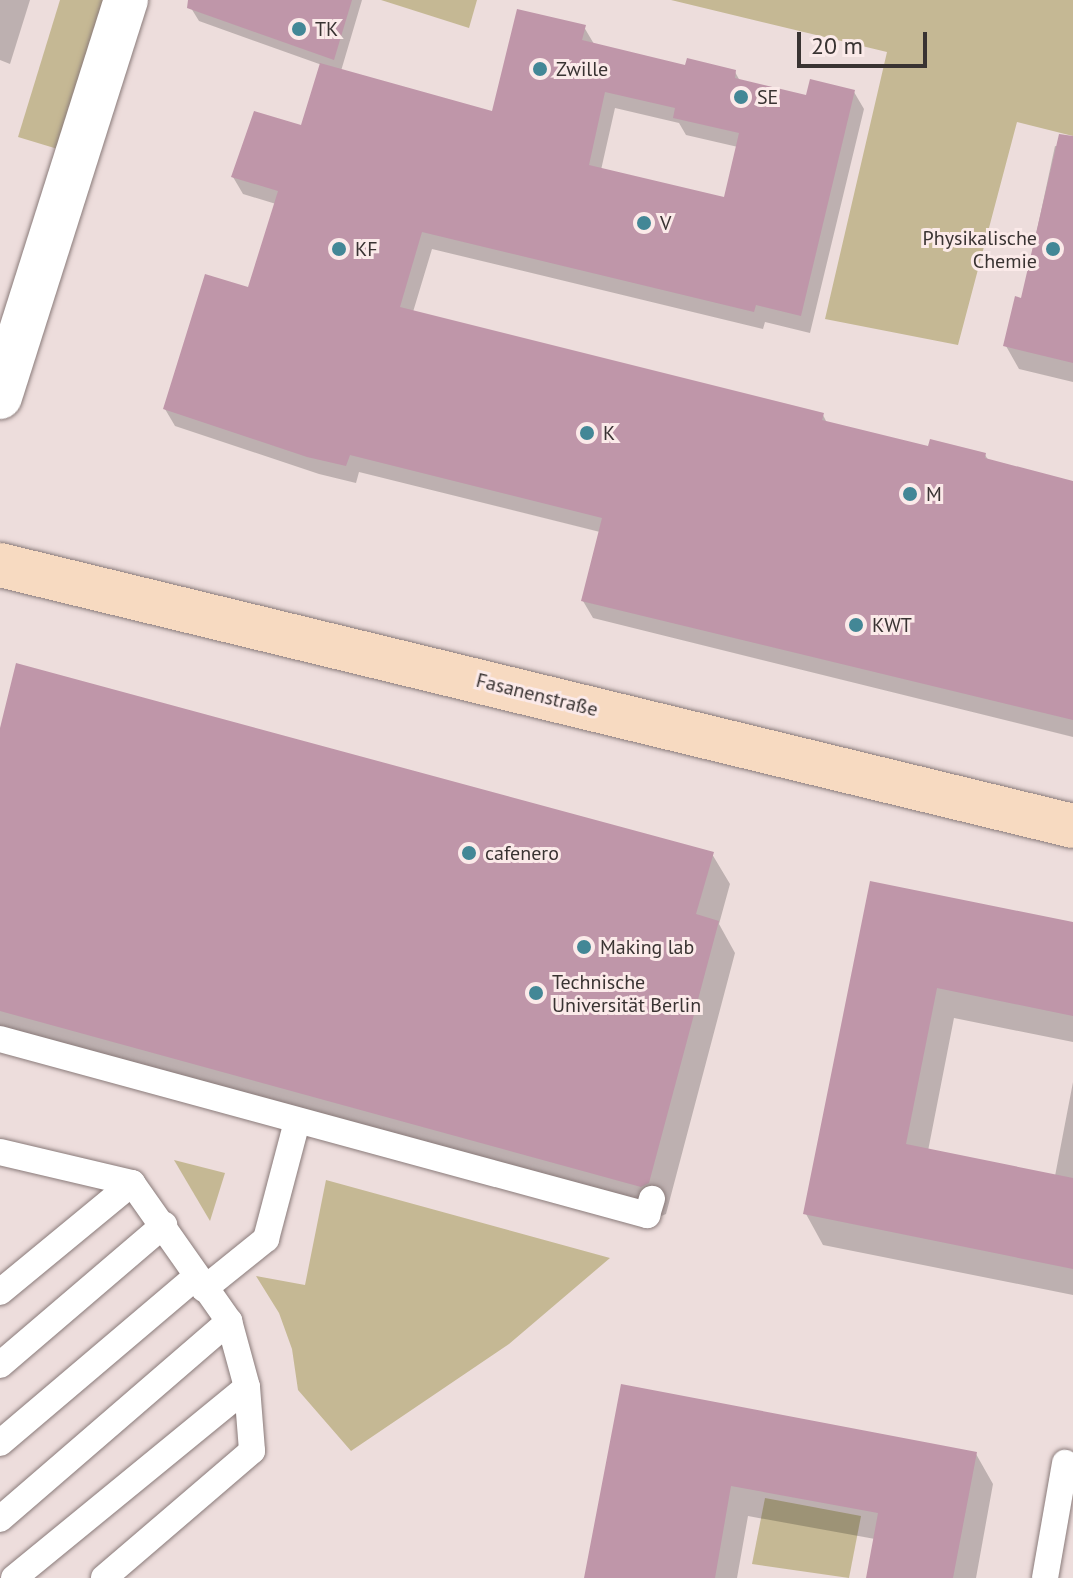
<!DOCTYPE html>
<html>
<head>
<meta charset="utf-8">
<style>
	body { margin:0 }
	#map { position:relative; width:1073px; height:1578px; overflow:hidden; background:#eddddc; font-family:"PT Sans",sans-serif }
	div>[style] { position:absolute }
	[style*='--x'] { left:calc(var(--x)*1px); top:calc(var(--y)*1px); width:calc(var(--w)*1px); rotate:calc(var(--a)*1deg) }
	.green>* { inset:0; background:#c5b894 }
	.shadow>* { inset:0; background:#0003 }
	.building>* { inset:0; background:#bf96a9 }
	.roads { filter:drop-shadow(0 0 2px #8a7b7a) drop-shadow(0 0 2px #8a7b7a) }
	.lane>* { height:26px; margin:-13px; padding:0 13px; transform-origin:13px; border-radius:13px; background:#fff }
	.street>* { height:44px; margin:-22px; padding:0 22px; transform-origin:22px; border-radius:22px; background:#fff }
	.secondary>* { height:44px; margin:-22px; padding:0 22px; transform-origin:22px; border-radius:22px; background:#f7dac1 }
	.dots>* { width:22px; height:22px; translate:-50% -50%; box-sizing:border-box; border:4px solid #fbeae9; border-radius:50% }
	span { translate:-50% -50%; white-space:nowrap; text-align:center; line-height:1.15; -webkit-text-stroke:6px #fbeae9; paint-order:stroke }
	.poi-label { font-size:20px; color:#393332 }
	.left { translate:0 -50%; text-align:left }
	.right { translate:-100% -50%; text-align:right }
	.street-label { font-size:20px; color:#393332 }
	.scale { position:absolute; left:797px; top:32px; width:130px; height:36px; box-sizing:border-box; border:4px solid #393332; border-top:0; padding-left:10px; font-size:24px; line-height:28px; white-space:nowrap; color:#393332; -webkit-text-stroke:6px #fbeae9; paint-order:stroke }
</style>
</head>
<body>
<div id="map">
	<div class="green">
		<div style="clip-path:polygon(60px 0,108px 0,61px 150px,18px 137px)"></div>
		<div style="clip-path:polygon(381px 0,477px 0,469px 28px)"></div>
		<div style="clip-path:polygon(671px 0,1073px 0,1073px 136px,1017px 122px,958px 345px,825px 319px,887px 52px)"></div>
		<div style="clip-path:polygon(174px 1160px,225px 1173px,210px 1221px)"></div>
		<div style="clip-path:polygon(326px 1180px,610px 1258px,509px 1344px,351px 1451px,298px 1390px,292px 1349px,279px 1313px,256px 1276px,305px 1285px)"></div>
		<div style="clip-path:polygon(765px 1498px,861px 1516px,849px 1578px,752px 1564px)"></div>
	</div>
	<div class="shadow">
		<div style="clip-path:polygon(0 0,30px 0,10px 64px,0 60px)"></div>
		<div style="clip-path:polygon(evenodd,194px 0,362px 0,341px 71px,494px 114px,584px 27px,594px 44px,687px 68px,735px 72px,740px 81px,808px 97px,854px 92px,864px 109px,810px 333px,765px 322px,763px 329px,432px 249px,413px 312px,823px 415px,827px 423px,930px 449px,985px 455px,989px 461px,1073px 482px,1073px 737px,593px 618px,583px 601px,600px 532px,359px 472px,356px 483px,319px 474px,175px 426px,165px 409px,250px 289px,276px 204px,243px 194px,233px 177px,303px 127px,322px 65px,199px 21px,191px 8px,194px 0,615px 108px,679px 123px,686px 135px,738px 147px,726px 200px,601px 170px,615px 108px)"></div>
		<div style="clip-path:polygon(1055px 146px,1073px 150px,1073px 382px,1019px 369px,1006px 346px,1022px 300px)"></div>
		<div style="clip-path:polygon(0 728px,712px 854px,730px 884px,719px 924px,735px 953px,666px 1214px,659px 1217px,0 1036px)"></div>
		<div style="clip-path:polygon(872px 884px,1073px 924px,1073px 1042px,954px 1018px,928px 1151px,1055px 1176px,1073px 1082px,1073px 1295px,823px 1245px,806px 1214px)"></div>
		<div style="clip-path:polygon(623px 1386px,976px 1454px,993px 1484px,976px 1578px,868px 1578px,875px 1539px,748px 1516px,737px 1578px,586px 1578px)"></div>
	</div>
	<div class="building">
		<div style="clip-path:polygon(188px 0,352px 0,334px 60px,187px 8px)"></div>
		<div style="clip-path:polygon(evenodd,517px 9px,586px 25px,582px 40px,685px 65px,687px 58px,736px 70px,735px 78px,806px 95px,810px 79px,855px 90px,801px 316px,756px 305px,754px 312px,422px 232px,400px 307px,824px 413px,822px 420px,928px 446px,930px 439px,986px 453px,985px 458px,1073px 481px,1073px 720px,581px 601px,602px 518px,350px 455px,346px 466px,307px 457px,163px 409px,205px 274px,248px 287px,278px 191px,231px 177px,254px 111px,301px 125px,320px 63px,492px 111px,517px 9px,605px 92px,675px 108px,673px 118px,739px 133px,724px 197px,589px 165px,605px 92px)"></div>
		<div style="clip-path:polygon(1059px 134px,1073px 136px,1073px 363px,1003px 346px,1015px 296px,1021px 298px)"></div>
		<div style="clip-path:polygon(16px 663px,714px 852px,696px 914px,719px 921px,649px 1183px,641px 1187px,0 1011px,0 728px)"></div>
		<div style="clip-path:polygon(870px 881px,1073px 922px,1073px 1016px,937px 988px,906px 1144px,1073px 1178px,1073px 1269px,803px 1214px)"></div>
		<div style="clip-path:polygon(621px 1384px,977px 1452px,953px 1578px,866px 1578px,878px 1513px,731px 1486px,715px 1578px,584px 1578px)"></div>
	</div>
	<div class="roads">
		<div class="lane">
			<div style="--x:0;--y:1039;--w:671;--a:15.22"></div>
			<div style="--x:647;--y:1215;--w:17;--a:-73"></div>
			<div style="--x:0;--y:1152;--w:136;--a:13.2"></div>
			<div style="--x:132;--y:1183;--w:169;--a:54.9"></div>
			<div style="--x:229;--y:1321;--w:68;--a:74.7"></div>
			<div style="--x:247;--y:1387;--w:64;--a:85.5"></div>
			<div style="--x:252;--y:1451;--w:195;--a:139.4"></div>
			<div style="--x:204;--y:1289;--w:80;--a:-38.9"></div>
			<div style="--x:266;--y:1239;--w:121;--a:-75.2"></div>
			<div style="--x:0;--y:1292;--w:171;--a:-39.5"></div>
			<div style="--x:0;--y:1365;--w:216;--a:-40.5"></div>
			<div style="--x:0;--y:1443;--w:257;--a:-40.3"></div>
			<div style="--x:0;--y:1519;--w:303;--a:-40.8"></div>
			<div style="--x:14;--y:1578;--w:301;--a:-39.3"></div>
			<div style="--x:1045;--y:1578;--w:117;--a:-80.1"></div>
		</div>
		<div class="street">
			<div style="--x:0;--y:397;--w:417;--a:-72.4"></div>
		</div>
		<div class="secondary">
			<div style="--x:0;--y:565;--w:1104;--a:13.67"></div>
		</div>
	</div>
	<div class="dots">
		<div style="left:299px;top:29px;background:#438796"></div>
		<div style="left:540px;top:69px;background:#438796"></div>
		<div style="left:741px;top:97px;background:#438796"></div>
		<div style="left:644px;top:223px;background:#438796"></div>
		<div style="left:339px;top:249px;background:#438796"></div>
		<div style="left:1053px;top:249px;background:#438796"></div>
		<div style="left:587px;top:433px;background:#438796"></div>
		<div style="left:910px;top:494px;background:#438796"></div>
		<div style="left:856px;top:625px;background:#438796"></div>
		<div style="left:469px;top:853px;background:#438796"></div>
		<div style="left:584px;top:947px;background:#438796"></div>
		<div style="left:536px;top:993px;background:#438796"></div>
	</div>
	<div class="poi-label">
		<span class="left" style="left:315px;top:29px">TK</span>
		<span class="left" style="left:556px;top:69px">Zwille</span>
		<span class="left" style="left:757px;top:97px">SE</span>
		<span class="left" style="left:660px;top:223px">V</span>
		<span class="right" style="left:1037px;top:250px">Physikalische<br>Chemie</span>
		<span class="left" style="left:355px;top:249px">KF</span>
		<span class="left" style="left:603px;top:433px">K</span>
		<span class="left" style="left:926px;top:494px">M</span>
		<span class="left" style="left:872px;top:625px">KWT</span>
		<span class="left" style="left:485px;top:853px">cafenero</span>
		<span class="left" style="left:600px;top:947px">Making lab</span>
		<span class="left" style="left:552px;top:994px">Technische<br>Universität Berlin</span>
	</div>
	<div class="street-label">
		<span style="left:537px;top:695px;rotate:14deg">Fasanenstraße</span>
	</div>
	<div class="scale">20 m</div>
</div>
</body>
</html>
